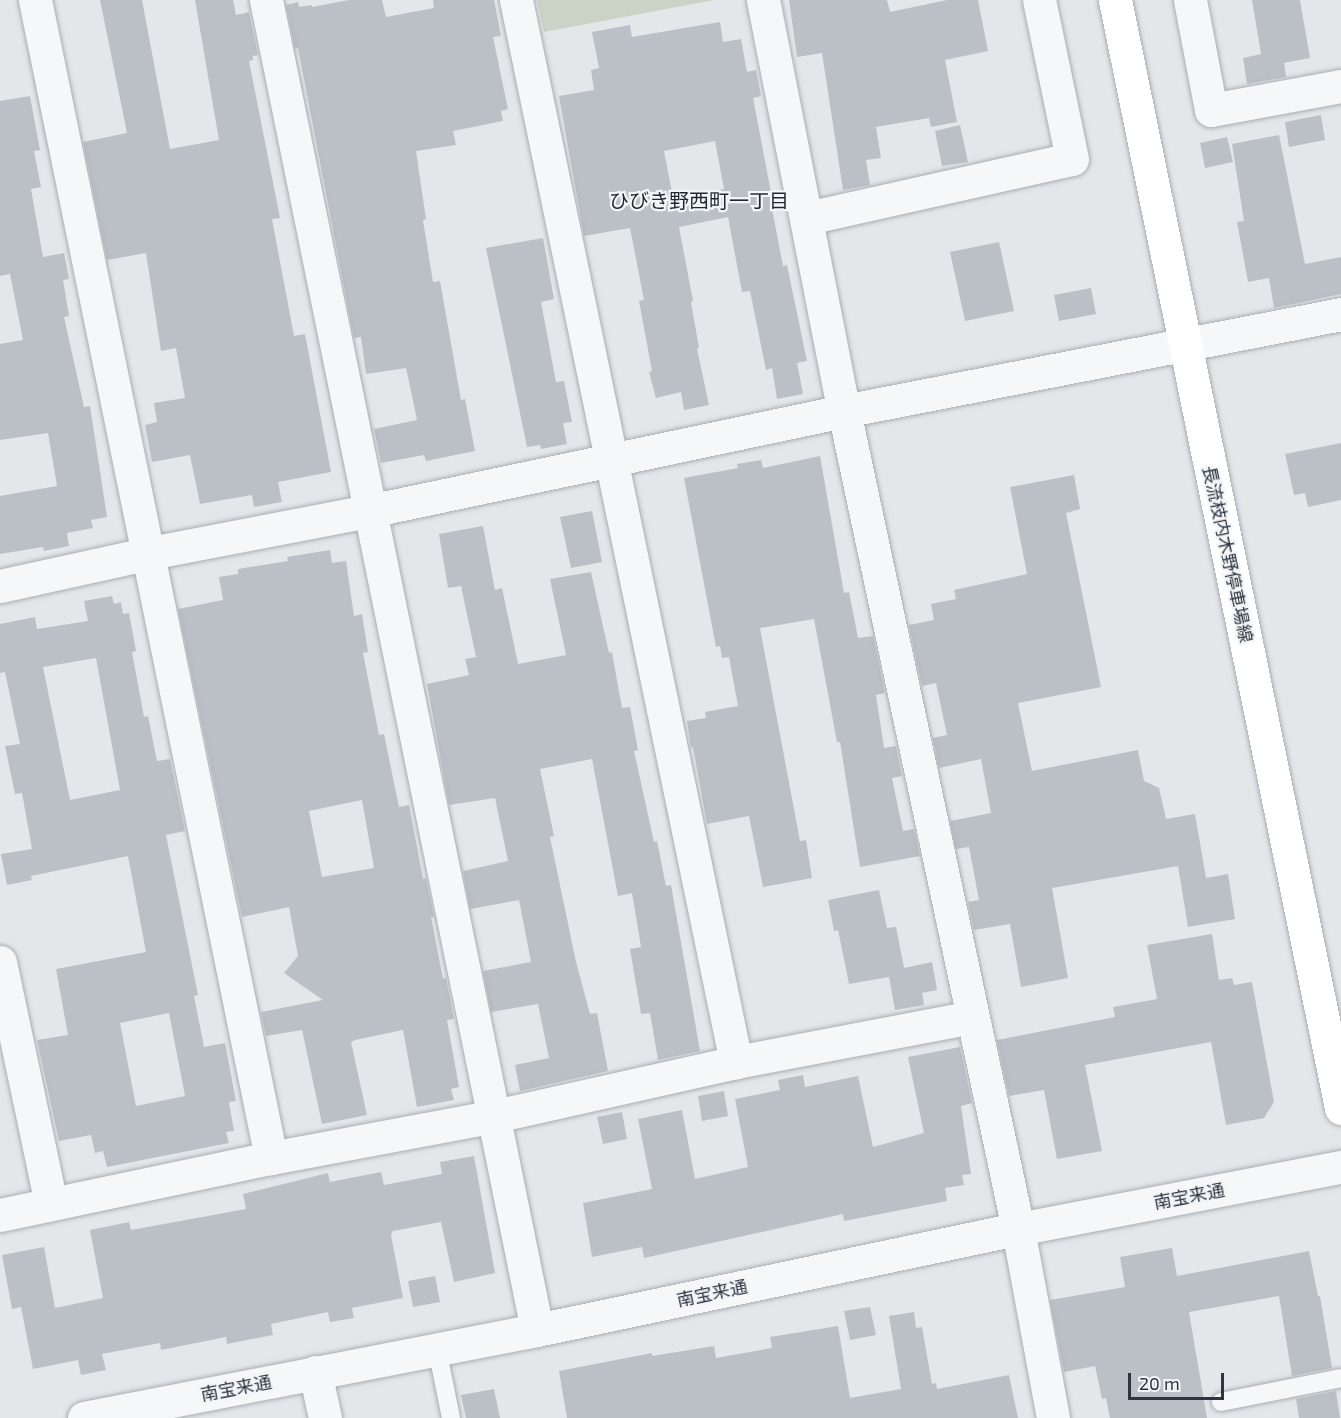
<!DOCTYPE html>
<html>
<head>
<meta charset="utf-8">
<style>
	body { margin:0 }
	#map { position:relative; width:1341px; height:1418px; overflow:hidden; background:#e4e7ea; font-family:"Exo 2","Noto Sans JP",sans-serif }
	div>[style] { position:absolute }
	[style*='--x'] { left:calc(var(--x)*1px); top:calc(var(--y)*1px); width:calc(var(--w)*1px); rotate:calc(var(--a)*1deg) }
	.green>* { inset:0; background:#cad3c6 }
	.building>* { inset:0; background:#bbc0c6 }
	.roads { filter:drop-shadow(0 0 2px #a9aeb4) drop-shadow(0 0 2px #a9aeb4) }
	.service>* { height:18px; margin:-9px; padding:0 9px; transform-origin:9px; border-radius:9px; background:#f6f7f9 }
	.minor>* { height:33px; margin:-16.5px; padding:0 16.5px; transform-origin:16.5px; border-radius:16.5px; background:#f6f7f9 }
	.tertiary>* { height:33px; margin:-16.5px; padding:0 16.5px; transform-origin:16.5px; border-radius:16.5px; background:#f6f7f9 }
	.secondary>* { height:33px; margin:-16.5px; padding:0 16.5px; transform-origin:16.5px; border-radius:16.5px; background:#fff }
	span { translate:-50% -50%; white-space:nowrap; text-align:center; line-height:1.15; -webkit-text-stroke:4.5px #f3f5f7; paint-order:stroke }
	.street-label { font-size:18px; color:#2d3640 }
	.neighbourhood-label { font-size:20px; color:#1f2731 }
	.scale { position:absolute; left:1128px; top:1373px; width:96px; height:27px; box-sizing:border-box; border:3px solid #2d3640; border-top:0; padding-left:8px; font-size:18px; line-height:21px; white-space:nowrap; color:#2d3640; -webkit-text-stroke:4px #f3f5f7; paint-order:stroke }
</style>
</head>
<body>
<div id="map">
	<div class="green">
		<div style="clip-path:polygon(537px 0,714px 0,544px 32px)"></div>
	</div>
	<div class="building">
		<div style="clip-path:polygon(100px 0,142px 0,170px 149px,219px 140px,195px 0,233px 0,236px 15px,249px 12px,258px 55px,253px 56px,253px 60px,249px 61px,280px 218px,272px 219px,294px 336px,305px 334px,331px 472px,278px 482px,282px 502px,254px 507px,252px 495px,200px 504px,190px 455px,152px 462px,145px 425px,157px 422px,154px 403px,185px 398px,176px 348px,161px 351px,146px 253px,107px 260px,83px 142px,127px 133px)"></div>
		<div style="clip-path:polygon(349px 0,382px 0,386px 17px,434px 8px,433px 0,494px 0,501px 36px,493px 37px,508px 109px,501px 111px,503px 121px,453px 131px,456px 145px,416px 151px,426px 219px,423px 220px,433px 282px,440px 281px,461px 400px,465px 399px,475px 451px,426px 461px,424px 455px,381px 463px,374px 429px,417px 420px,406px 368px,366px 374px,361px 337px,354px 338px,298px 48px,295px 49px,286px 5px,298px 2px,299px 7px,312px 5px,312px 7px)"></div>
		<div style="clip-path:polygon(789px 0,887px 0,890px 12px,947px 0,978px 0,988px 51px,945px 60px,957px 122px,931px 127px,929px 118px,876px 127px,881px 158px,866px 160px,870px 185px,843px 190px,822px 53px,797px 57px)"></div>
		<div style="clip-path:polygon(1252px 0,1300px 0,1310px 58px,1284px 63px,1286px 77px,1247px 84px,1243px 58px,1261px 54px)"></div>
		<div style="clip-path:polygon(evenodd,720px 22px,723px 42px,741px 39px,747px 72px,756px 70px,761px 96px,753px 98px,774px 208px,772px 209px,783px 266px,787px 265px,807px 361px,797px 363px,803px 394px,777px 399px,772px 368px,766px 370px,750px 291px,742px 292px,728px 217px,679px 227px,693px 301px,691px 302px,699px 348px,697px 349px,709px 405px,684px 410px,681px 392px,656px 398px,649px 372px,652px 371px,639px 301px,644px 300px,630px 228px,584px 236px,559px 96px,594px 90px,591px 70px,599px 68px,592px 32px,630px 25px,632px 37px,720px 22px,715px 141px,724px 189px,673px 198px,664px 151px,715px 141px)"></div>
		<div style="clip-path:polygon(30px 96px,40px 150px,34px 151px,41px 187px,31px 189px,43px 257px,64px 253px,69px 279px,63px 280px,69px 316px,64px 317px,84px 407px,90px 406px,107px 517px,91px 520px,93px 528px,67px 533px,69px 546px,44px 551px,43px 547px,0 554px,0 496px,57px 486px,48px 433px,0 440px,0 344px,23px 340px,10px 274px,0 276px,0 101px)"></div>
		<div style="clip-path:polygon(1321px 115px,1325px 140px,1289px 147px,1285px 122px)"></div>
		<div style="clip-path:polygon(960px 125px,968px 162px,942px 166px,935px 131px)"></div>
		<div style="clip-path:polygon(1279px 135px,1305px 264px,1341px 257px,1341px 294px,1274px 308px,1269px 278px,1248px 282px,1237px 222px,1244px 221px,1232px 144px)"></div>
		<div style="clip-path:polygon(1227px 137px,1233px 162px,1205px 168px,1200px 143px)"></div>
		<div style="clip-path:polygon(543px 238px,554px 299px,541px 302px,556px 382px,564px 381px,572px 422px,563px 423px,567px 444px,541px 449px,540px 445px,527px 447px,486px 248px)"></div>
		<div style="clip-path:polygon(999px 242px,1014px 311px,965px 321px,950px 252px)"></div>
		<div style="clip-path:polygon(1091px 288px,1096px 314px,1059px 321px,1054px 295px)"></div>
		<div style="clip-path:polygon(1341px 443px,1341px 500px,1308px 507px,1305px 493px,1294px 495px,1285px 454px)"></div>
		<div style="clip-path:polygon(820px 456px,844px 593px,849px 592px,858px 638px,873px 636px,885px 693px,876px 695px,884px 748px,896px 746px,902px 776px,892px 778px,903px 831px,914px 829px,920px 856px,860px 867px,840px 742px,837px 742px,814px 619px,760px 628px,800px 841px,806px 840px,812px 878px,763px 887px,749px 816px,707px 824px,693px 747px,691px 748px,687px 721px,706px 718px,705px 712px,738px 706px,729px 657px,722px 658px,720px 646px,716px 647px,684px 478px,738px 468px,737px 464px,761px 460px,763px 468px)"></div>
		<div style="clip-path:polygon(1074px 475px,1080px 509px,1066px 513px,1101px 687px,1018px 703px,1032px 771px,1138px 750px,1144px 781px,1159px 788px,1166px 819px,1195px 814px,1206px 878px,1228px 874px,1235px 919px,1188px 927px,1178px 866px,1052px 888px,1068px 978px,1021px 987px,1010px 924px,974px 930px,968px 902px,979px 900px,969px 847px,956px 849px,950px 821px,991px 813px,981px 759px,939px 768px,933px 738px,947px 735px,936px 683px,922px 686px,909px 625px,934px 620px,931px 604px,956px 599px,954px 590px,1027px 574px,1010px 487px)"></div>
		<div style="clip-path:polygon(592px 511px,602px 562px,571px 568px,560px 517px)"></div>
		<div style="clip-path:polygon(483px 526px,495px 590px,502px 588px,518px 664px,566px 655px,550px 579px,591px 572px,609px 653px,612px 652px,622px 708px,630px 707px,638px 750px,634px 751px,654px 842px,657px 841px,666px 886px,671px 885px,700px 1051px,658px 1060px,650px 1013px,641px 1014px,630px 949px,641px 947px,632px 893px,618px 896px,592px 759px,540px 769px,554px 836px,550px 837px,576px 962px,590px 1014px,597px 1013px,608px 1071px,520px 1091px,515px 1065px,549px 1058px,538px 1004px,491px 1012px,483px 971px,531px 962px,519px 900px,470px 909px,463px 871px,508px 861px,495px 798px,449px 805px,427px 684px,469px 675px,465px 659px,476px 657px,461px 586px,448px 588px,439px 534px)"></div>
		<div style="clip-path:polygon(evenodd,330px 550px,332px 563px,346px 561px,354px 616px,362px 614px,368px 652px,363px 653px,379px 735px,384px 734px,399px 807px,409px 805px,423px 879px,426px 878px,434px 917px,431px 917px,443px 979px,446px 978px,454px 1019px,447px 1020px,459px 1087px,451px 1089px,454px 1100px,417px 1107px,403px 1030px,355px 1040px,351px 1042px,367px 1115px,322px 1124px,302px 1030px,266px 1036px,261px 1012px,323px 1000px,284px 973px,298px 956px,289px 907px,242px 917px,178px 609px,223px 600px,219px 577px,238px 574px,238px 569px,288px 561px,287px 557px,330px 550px,362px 800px,374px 868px,322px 877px,309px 811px,362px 800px)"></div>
		<div style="clip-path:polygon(evenodd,112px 596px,114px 604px,121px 602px,123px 614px,129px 613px,136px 651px,132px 652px,144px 717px,148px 716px,157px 761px,170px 759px,185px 831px,166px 835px,198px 995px,194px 996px,204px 1047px,225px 1043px,236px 1101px,229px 1102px,234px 1131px,226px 1132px,229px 1143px,107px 1167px,103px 1151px,95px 1153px,91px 1135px,59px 1141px,37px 1040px,68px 1035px,56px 969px,146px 952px,128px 856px,31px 876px,32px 880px,7px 885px,1px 854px,32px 849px,22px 793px,15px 794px,5px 746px,20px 744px,5px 672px,0 673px,0 624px,35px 617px,37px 629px,88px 621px,84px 601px,112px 596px,96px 658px,120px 790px,70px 800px,43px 667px,96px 658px,112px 596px,169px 1013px,185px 1096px,136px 1106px,120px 1023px,169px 1013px)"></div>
		<div style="clip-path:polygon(879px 890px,887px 928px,896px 927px,904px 968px,932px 962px,937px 990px,922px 993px,924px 1005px,895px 1010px,889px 977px,849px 984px,838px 930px,834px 931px,828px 900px)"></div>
		<div style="clip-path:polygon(1212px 934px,1219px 980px,1232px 978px,1234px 985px,1252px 982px,1274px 1102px,1264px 1118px,1226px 1125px,1211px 1042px,1085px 1065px,1102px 1151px,1057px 1159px,1044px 1090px,1009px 1096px,997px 1040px,1115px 1017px,1113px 1007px,1157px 999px,1147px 945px)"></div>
		<div style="clip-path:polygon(960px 1047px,972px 1103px,961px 1106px,971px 1174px,962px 1175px,964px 1185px,945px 1188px,947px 1201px,844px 1221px,843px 1214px,644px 1258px,642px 1247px,592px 1257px,583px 1203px,652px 1189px,638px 1119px,682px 1110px,695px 1179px,748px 1167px,735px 1099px,780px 1090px,778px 1080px,803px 1075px,805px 1087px,858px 1076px,873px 1147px,924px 1133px,908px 1057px)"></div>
		<div style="clip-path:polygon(724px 1091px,728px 1116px,702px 1121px,698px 1096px)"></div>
		<div style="clip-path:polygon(622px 1112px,627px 1139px,603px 1144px,597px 1117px)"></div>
		<div style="clip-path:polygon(474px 1156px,495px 1273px,454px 1282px,441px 1222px,393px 1231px,391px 1235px,403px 1298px,352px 1308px,354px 1318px,330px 1322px,328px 1312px,271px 1324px,273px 1335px,227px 1344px,226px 1337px,161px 1350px,160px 1343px,102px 1354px,106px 1370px,81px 1375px,78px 1360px,33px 1369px,21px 1307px,12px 1309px,2px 1255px,44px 1247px,55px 1308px,103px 1298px,90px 1230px,129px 1222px,131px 1230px,246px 1209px,243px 1194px,328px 1173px,330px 1182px,381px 1172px,384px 1185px,442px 1174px,440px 1162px)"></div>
		<div style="clip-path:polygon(1172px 1248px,1177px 1276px,1309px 1251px,1318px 1296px,1320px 1296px,1332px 1368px,1292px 1376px,1279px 1296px,1189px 1312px,1207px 1418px,1110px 1418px,1106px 1398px,1102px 1399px,1095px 1366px,1064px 1372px,1050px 1300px,1125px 1287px,1120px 1257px)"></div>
		<div style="clip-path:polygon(435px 1276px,440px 1302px,413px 1307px,408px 1281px)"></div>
		<div style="clip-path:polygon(870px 1307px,876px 1335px,850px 1340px,844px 1311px)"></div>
		<div style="clip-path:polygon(914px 1312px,916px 1328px,922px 1327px,932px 1384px,936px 1383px,937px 1389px,1009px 1375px,1018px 1418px,567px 1418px,559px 1371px,652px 1353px,652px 1356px,714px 1346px,716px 1358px,772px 1348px,770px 1337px,838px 1326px,850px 1398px,901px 1389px,889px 1316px)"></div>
		<div style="clip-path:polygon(494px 1389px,500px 1418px,466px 1418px,461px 1395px)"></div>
		<div style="clip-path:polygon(1336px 1391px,1340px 1418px,1299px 1418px,1296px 1399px)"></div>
	</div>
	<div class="roads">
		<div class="service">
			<div style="--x:437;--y:1349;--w:70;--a:78.5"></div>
			<div style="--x:1221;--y:1402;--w:122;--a:-11.3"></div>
		</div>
		<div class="minor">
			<div style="--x:35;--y:0;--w:1182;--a:78.48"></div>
			<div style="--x:266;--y:0;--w:1357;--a:78.48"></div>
			<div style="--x:516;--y:0;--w:1085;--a:78.3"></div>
			<div style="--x:763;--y:0;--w:419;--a:78.9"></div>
			<div style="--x:844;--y:411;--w:836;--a:77.99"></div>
			<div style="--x:1018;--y:1229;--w:192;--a:79.5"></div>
			<div style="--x:1190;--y:0;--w:112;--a:79.2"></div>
			<div style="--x:1211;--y:110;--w:132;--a:-10.5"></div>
			<div style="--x:807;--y:218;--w:271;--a:-12.6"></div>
			<div style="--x:1072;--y:159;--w:162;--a:-101.7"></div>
			<div style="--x:0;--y:586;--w:154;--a:-12.4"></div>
			<div style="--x:150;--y:553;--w:223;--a:-10.9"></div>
			<div style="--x:369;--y:511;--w:485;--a:-11.9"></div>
			<div style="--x:844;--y:411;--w:506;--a:-11.04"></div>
			<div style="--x:0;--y:962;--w:247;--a:78.1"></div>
			<div style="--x:0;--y:1215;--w:277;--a:-11.9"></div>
			<div style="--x:271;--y:1158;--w:228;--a:-10.6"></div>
			<div style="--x:495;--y:1116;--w:247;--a:-12.6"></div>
			<div style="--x:736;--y:1062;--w:240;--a:-10.8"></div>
			<div style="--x:315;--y:1372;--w:47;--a:77.7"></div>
		</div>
		<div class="tertiary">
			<div style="--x:84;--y:1418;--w:461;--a:-11"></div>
			<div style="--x:537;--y:1330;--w:491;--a:-11.9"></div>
			<div style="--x:1018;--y:1229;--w:329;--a:-10.9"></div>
		</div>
		<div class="secondary">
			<div style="--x:1115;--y:0;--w:1131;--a:78.47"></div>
		</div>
	</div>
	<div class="street-label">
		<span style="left:1228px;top:554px;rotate:78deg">長流枝内木野停車場線</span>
		<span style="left:1189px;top:1196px;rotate:-11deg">南宝来通</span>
		<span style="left:712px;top:1293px;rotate:-12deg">南宝来通</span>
		<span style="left:236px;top:1388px;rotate:-11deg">南宝来通</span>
	</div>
	<div class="neighbourhood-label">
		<span style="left:699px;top:200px">ひびき野西町一丁目</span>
	</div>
	<div class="scale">20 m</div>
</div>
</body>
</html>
